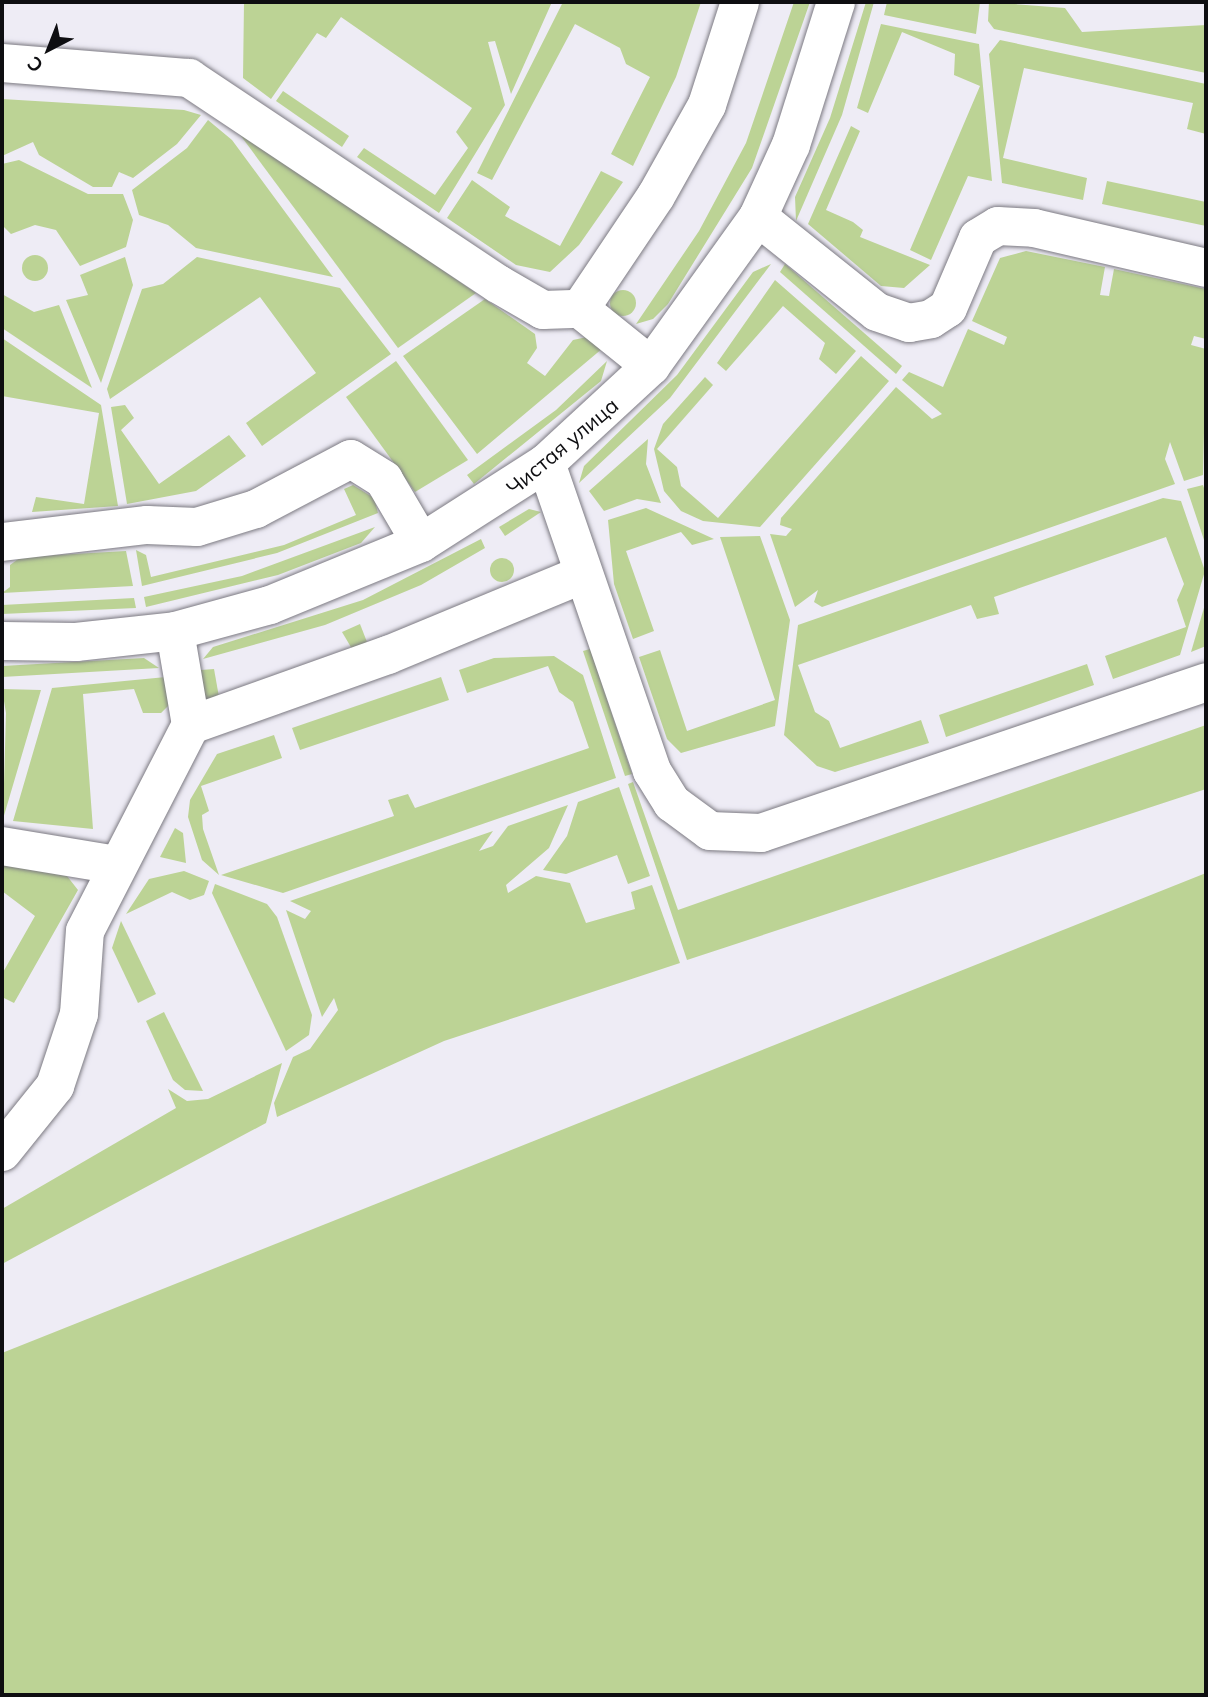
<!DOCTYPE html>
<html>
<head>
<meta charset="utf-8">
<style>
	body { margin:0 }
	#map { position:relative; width:1208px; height:1697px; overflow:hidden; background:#eeecf5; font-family:Mulish,sans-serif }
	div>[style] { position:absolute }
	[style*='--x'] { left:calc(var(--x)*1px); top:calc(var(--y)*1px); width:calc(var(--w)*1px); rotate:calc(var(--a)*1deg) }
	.green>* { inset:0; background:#bcd395 }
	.round { border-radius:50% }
	.roads { filter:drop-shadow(0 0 2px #7c7a82) drop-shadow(0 0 2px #7c7a82) }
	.minor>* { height:38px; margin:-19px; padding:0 19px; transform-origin:19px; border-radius:19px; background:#fff }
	span { translate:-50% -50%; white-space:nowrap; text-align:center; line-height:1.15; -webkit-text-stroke:5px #fff; paint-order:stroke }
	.street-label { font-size:21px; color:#0e0e11 }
	.frame { position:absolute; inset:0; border:4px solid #0e0e11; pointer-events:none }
	.north { position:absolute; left:14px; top:14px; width:70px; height:70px; -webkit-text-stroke:5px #fff; paint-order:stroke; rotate:222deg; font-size:19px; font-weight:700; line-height:28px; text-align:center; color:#0e0e11 }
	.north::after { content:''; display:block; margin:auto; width:24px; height:32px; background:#0e0e11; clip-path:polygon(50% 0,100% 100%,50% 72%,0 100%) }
</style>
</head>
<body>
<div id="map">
	<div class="green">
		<div style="clip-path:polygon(244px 2px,552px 2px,511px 94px,495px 41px,488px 42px,505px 105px,439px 213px,357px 157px,364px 148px,435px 195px,468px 148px,456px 132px,472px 108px,341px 17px,326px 38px,317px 33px,271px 99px,243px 78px)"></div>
		<div style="clip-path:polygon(563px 2px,701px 2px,676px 77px,633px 166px,611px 154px,650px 77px,626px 64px,620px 48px,575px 24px,492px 180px,477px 173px)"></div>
		<div style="clip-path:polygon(794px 2px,810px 2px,752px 168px,668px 304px,653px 319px,636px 324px,699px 231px,746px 143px)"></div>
		<div style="clip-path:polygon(866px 2px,874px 2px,842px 115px,796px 221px,795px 197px,830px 118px)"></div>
		<div style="clip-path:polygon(887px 2px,980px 2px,976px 34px,884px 15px)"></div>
		<div style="clip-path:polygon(989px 2px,1065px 8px,1082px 32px,1206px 25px,1206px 73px,994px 29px,988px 21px)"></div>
		<div style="clip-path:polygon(881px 24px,979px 44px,992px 181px,968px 176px,931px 260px,910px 250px,980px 86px,954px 75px,955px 54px,902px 32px,868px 113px,857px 108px)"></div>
		<div style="clip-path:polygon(1000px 40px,1206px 84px,1206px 134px,1187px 129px,1193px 103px,1024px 68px,1003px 158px,1087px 178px,1083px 200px,1002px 183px,989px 54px)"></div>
		<div style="clip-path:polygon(283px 91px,349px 136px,342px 147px,276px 101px)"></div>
		<div style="clip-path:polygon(2px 99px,184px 110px,201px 115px,177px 144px,133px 178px,119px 172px,112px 187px,93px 187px,39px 155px,33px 142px,2px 156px)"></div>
		<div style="clip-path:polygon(208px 120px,232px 140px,333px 277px,196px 248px,168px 225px,139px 215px,132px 190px,187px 148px)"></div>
		<div style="clip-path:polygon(851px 126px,860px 131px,826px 210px,853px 222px,863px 230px,860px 237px,930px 265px,904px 288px,881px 286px,808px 224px)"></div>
		<div style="clip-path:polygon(235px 128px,476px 293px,398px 348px)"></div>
		<div style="clip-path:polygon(19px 160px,88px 194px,123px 194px,133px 220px,126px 247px,80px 266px,56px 230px,35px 225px,11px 234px,2px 225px,2px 164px)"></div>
		<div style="clip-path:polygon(601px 171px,623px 182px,579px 245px,550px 272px,516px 265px,447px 218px,472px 180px,510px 207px,505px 216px,560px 246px)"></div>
		<div style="clip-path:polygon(1107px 181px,1206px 202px,1206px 226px,1102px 204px)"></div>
		<div style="clip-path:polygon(1026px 251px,1105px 267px,1100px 295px,1109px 296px,1114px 269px,1206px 289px,1206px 339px,1194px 336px,1191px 345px,1206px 349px,1203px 475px,1184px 481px,1170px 442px,1165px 459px,1175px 484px,822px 607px,814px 602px,818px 590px,795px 607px,770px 534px,786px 536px,792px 529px,780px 525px,781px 518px,896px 387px,932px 419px,942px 414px,902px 380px,909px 372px,943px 387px,968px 329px,1004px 345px,1007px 337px,972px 321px,1000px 258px)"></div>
		<div class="round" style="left:22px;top:255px;width:26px;height:26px"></div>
		<div style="clip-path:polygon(125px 257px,133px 285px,101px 383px,66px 300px,88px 295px,80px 275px)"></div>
		<div style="clip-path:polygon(197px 257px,340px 288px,391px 354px,262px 446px,246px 423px,316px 373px,260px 297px,110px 399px,107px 389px,142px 289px,163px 284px)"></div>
		<div style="clip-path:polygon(771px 264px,670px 398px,579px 483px,584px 466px,677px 375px,753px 272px)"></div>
		<div style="clip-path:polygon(785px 264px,902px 366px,896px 374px,780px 272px)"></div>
		<div style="clip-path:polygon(775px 280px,856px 351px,836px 374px,819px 359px,825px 343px,783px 306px,726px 371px,717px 363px)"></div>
		<div class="round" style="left:610px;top:290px;width:26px;height:26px"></div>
		<div style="clip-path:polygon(2px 294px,34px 312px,59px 305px,92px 388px,2px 328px)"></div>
		<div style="clip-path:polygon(485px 299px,535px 334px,537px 348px,527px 363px,545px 376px,573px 340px,587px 337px,603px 348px,477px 454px,403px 356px)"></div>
		<div style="clip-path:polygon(2px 338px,101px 405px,118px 506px,32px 512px,36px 497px,84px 504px,99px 413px,2px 396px)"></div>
		<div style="clip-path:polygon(861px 356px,889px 381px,760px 527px,703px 521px,681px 511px,664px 491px,654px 449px,663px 424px,705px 377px,713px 385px,657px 449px,677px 467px,681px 486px,718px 518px)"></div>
		<div style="clip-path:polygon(396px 361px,468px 460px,415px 492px,346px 397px)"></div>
		<div style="clip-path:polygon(607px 361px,601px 381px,474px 484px,467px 475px,556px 410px)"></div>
		<div style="clip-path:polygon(125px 405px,134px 418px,121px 430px,159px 484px,229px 435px,246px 456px,196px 491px,127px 504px,111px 407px)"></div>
		<div style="clip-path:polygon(648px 439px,646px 464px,661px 503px,637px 499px,604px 511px,589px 491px)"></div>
		<div style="clip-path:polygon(353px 485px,374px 498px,378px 513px,277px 553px,142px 586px,136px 550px,146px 555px,151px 577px,284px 545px,356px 515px,344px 489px)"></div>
		<div style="clip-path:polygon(1203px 485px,1206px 494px,1206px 546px,1187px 489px)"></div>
		<div style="clip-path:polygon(1163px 498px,1181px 501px,1205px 571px,1180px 655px,1113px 679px,1105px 656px,1186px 627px,1177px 600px,1184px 584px,1166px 537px,994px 597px,999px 614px,977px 619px,971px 605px,798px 665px,815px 712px,829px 721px,840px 748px,921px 720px,929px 743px,835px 772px,817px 766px,784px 735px,798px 625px)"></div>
		<div style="clip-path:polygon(646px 508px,714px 539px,692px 545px,681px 532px,626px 551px,654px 631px,633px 639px,614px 584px,608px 520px)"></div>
		<div style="clip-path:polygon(529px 509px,541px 512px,505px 536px,499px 527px)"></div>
		<div style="clip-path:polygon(375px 527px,361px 543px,278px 575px,146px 607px,144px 597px,242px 576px)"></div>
		<div style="clip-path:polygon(760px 536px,790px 620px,775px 726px,681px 753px,667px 739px,639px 657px,660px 650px,687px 731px,775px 700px,720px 537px)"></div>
		<div style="clip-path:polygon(481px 539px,485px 548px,421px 585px,325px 625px,203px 659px,213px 647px,363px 600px)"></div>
		<div style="clip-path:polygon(126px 551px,133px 586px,2px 593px,10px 587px,10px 565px,21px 557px)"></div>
		<div class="round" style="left:490px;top:558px;width:24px;height:24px"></div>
		<div style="clip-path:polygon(134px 598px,136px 608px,2px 614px,2px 605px)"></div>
		<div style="clip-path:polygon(1206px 601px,1206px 646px,1191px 652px)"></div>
		<div style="clip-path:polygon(360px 624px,367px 642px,355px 654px,342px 632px)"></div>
		<div style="clip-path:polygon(590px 649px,632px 774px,625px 776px,583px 651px)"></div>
		<div style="clip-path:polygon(554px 656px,583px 675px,616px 778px,283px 893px,221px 875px,394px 816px,388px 800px,408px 794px,415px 808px,589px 748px,573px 702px,559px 692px,548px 666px,467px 693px,459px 670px,494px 658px)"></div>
		<div style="clip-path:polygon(144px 658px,159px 668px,2px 677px,2px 666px)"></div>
		<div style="clip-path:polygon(1087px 664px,1094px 685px,946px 737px,939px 715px)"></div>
		<div style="clip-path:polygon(214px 669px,219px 697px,205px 700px,201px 670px)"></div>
		<div style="clip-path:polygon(166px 677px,170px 704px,161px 713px,143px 713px,134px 689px,83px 694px,93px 829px,13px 821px,52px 688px)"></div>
		<div style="clip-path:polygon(441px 677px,449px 700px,300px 750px,292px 728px)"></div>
		<div style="clip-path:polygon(2px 689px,41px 690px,3px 819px,6px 713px)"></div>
		<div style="clip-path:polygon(1206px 725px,1206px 789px,687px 960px,628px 784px,633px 782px,678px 910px)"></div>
		<div style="clip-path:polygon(274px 735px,282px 758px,201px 786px,209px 811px,202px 815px,203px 829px,219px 875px,202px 860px,188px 817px,190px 800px,217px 754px)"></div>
		<div style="clip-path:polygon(619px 787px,650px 876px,628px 884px,617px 855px,566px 874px,543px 870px,567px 836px,578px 802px)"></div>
		<div style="clip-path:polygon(568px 805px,549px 848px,506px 885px,508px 893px,536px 876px,570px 883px,586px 923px,635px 909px,631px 892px,652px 885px,680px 963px,444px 1041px,277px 1117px,274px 1103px,293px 1057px,310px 1049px,338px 1010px,334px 998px,322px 1017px,286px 910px,305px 919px,311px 911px,290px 901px,493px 831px,479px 851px,493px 846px,508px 826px)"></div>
		<div style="clip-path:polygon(175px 828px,183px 833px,186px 863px,160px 857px)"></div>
		<div style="clip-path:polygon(2px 863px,67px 876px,78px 890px,14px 1003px,2px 997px,2px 974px,35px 916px,2px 891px)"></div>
		<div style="clip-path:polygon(184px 871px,209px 881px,204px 895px,190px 900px,172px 892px,126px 914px,149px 879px)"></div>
		<div style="clip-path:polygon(1206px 873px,1206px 1695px,2px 1695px,2px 1353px)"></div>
		<div style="clip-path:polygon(215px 884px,267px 904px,277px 917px,312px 1015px,309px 1035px,286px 1051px,212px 893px)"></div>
		<div style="clip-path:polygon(121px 921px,156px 994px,138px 1003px,112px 948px)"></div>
		<div style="clip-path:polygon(164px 1012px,203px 1091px,185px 1090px,173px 1080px,146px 1021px)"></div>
		<div style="clip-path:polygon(282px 1063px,266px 1123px,2px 1264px,2px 1209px,176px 1108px,168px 1089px,187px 1101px,208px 1099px)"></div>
	</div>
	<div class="roads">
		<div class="minor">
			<div style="--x:2;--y:63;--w:188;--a:4.6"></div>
			<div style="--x:189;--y:78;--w:371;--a:33.7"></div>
			<div style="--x:498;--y:284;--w:52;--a:30"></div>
			<div style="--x:543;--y:310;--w:37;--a:-2"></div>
			<div style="--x:580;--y:309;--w:91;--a:38.8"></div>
			<div style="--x:758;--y:217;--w:152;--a:38.6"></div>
			<div style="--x:877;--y:312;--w:34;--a:19"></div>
			<div style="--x:909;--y:323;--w:22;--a:-10"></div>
			<div style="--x:931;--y:319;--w:20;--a:-33"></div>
			<div style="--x:948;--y:308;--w:76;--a:-66.8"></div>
			<div style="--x:978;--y:238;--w:23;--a:-31"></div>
			<div style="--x:998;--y:226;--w:36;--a:3"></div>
			<div style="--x:1034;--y:228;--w:177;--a:13.1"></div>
			<div style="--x:580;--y:309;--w:136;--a:-56.1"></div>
			<div style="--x:656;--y:196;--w:104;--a:-60.7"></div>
			<div style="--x:707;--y:105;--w:108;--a:-72.2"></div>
			<div style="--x:546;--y:463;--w:326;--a:71"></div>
			<div style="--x:652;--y:771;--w:38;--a:58"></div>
			<div style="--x:672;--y:803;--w:47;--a:36.4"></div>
			<div style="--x:710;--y:831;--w:51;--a:2.2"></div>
			<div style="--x:761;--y:833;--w:470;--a:-18.7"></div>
			<div style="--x:2;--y:542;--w:146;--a:-6.7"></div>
			<div style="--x:147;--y:525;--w:50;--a:2.3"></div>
			<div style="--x:197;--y:527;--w:62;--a:-17"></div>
			<div style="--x:256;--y:509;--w:107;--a:-27.8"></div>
			<div style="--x:351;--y:459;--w:39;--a:32"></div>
			<div style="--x:384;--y:480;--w:73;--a:59.6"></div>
			<div style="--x:2;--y:641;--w:74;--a:0.8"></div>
			<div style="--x:76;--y:642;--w:100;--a:-6.3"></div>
			<div style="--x:175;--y:631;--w:98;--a:-15.3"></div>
			<div style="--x:270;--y:605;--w:163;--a:-22.3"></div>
			<div style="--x:421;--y:543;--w:148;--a:-32.6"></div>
			<div style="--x:546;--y:463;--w:143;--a:-42.7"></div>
			<div style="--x:651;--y:366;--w:183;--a:-54.3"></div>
			<div style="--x:758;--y:217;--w:79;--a:-65.4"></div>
			<div style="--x:791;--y:145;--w:150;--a:-72.5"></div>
			<div style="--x:191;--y:725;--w:209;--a:-19.6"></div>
			<div style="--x:388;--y:655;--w:209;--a:-22.5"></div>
			<div style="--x:2;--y:846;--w:117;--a:9.4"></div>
			<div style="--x:2;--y:1152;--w:85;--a:-51.2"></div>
			<div style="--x:55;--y:1086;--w:76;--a:-71.6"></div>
			<div style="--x:79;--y:1014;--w:83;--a:-85.9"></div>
			<div style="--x:85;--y:931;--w:232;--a:-62.8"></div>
			<div style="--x:191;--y:725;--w:95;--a:-99.7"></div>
		</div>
	</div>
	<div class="street-label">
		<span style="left:562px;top:446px;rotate:-40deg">Чистая улица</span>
	</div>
	<div class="frame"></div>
	<div class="north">С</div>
</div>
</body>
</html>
